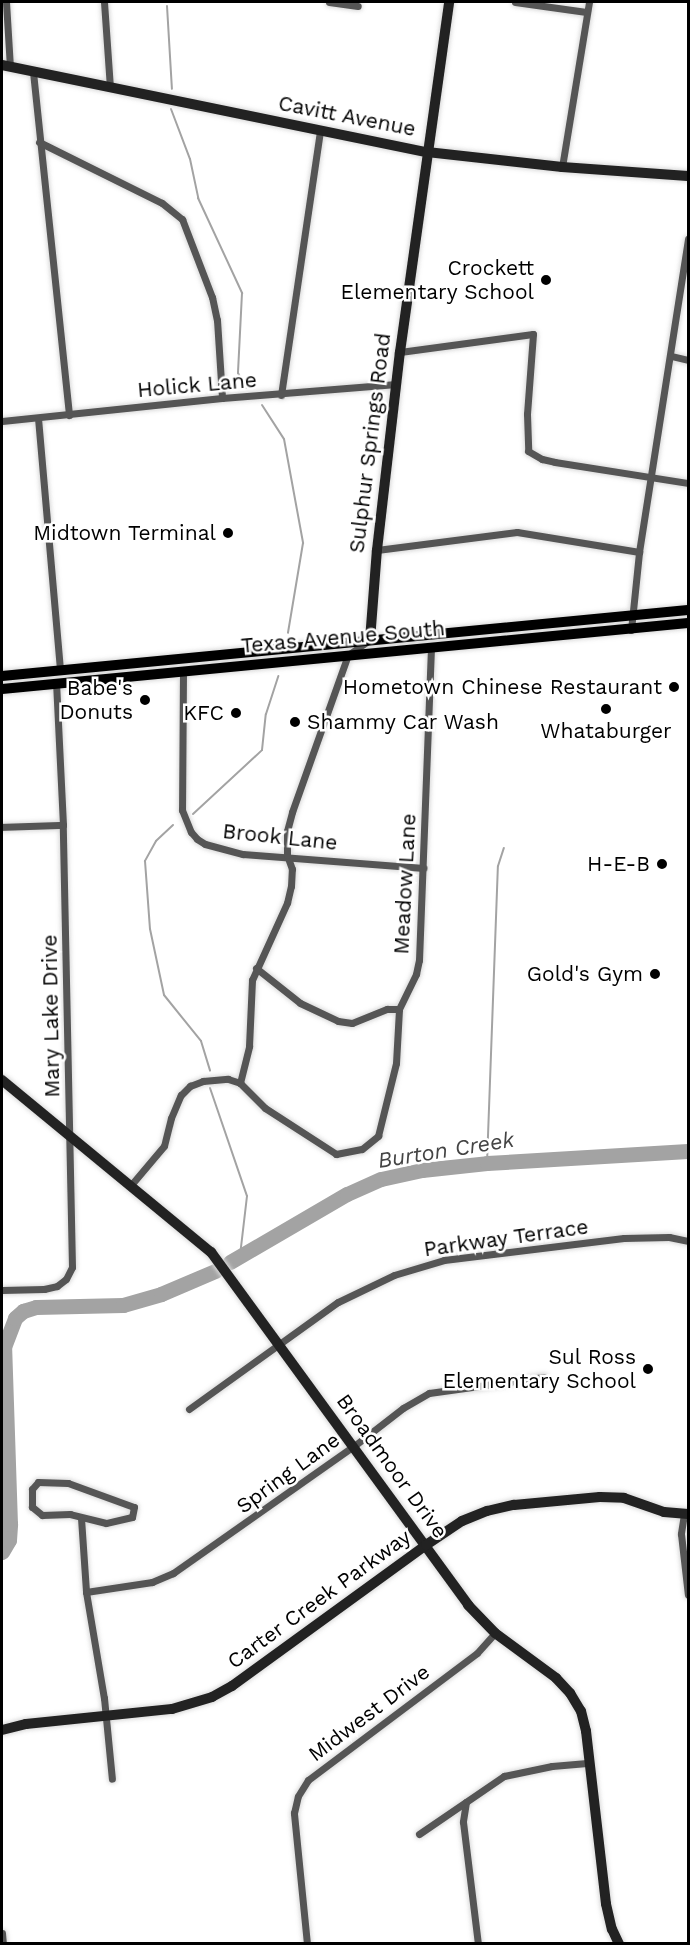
<!DOCTYPE html>
<html>
<head>
<meta charset="utf-8">
<style>
	body { margin:0 }
	#map { position:relative; width:690px; height:1945px; overflow:hidden; background:#fff; font-family:"Work Sans",sans-serif }
	div>[style] { position:absolute }
	[style*='--x'] { left:calc(var(--x)*1px); top:calc(var(--y)*1px); width:calc(var(--w)*1px); rotate:calc(var(--a)*1deg) }
	.stream>* { height:2px; margin:-1px; padding:0 1px; transform-origin:1px; border-radius:1px; background:#a3a3a3 }
	.river>* { height:15px; margin:-7.5px; padding:0 7.5px; transform-origin:7.5px; border-radius:7.5px; background:#a3a3a3 }
	.roads { filter:drop-shadow(0 0 2px #dbdbdb) drop-shadow(0 0 2px #dbdbdb) }
	.street>* { height:7px; margin:-3.5px; padding:0 3.5px; transform-origin:3.5px; border-radius:3.5px; background:#555 }
	.secondary>* { height:10px; margin:-5px; padding:0 5px; transform-origin:5px; border-radius:5px; background:#222 }
	.primary>* { height:10px; margin:-5px; padding:0 5px; transform-origin:5px; border-radius:5px; background:#000 }
	.dots>* { width:16px; height:16px; translate:-50% -50%; box-sizing:border-box; border:3px solid #fff; border-radius:50% }
	span { translate:-50% -50%; white-space:nowrap; text-align:center; line-height:1.15; -webkit-text-stroke:5px #fff; paint-order:stroke }
	.street-label { font-size:21px; color:#000 }
	.poi-label { font-size:21px; color:#000 }
	.right { translate:-100% -50%; text-align:right }
	.left { translate:0 -50%; text-align:left }
	.water-label { font-size:22px; color:#444; font-style:italic }
	.frame { position:absolute; inset:0; border:3px solid #000; pointer-events:none }
</style>
</head>
<body>
<div id="map">
	<div class="stream">
		<div style="--x:167;--y:6;--w:83;--a:86.6"></div>
		<div style="--x:171;--y:109;--w:53;--a:69.2"></div>
		<div style="--x:190;--y:159;--w:40;--a:78"></div>
		<div style="--x:198;--y:198;--w:105;--a:65.1"></div>
		<div style="--x:242;--y:293;--w:80;--a:92.9"></div>
		<div style="--x:238;--y:373;--w:17;--a:62"></div>
		<div style="--x:262;--y:405;--w:40;--a:57.1"></div>
		<div style="--x:284;--y:439;--w:106;--a:79.6"></div>
		<div style="--x:303;--y:543;--w:91;--a:99.5"></div>
		<div style="--x:193;--y:814;--w:94;--a:-42.8"></div>
		<div style="--x:262;--y:750;--w:36;--a:-84"></div>
		<div style="--x:266;--y:714;--w:40;--a:-72"></div>
		<div style="--x:173;--y:825;--w:23;--a:137"></div>
		<div style="--x:156;--y:841;--w:23;--a:119"></div>
		<div style="--x:145;--y:861;--w:68;--a:85.8"></div>
		<div style="--x:150;--y:929;--w:67;--a:78"></div>
		<div style="--x:164;--y:995;--w:59;--a:51.2"></div>
		<div style="--x:201;--y:1041;--w:31;--a:73"></div>
		<div style="--x:210;--y:1088;--w:114;--a:71.1"></div>
		<div style="--x:247;--y:1196;--w:60;--a:96.7"></div>
		<div style="--x:487;--y:1163;--w:297;--a:-87.9"></div>
		<div style="--x:498;--y:866;--w:19;--a:-72"></div>
	</div>
	<div class="river">
		<div style="--x:230;--y:1262;--w:135;--a:-30.2"></div>
		<div style="--x:347;--y:1194;--w:37;--a:-24"></div>
		<div style="--x:381;--y:1179;--w:42;--a:-12.4"></div>
		<div style="--x:422;--y:1170;--w:65;--a:-6.1"></div>
		<div style="--x:487;--y:1163;--w:201;--a:-3.4"></div>
		<div style="--x:2;--y:1552;--w:14;--a:-60"></div>
		<div style="--x:9;--y:1540;--w:16;--a:-86"></div>
		<div style="--x:10;--y:1524;--w:177;--a:-91.9"></div>
		<div style="--x:4;--y:1347;--w:31;--a:-69"></div>
		<div style="--x:15;--y:1318;--w:11;--a:-41"></div>
		<div style="--x:23;--y:1311;--w:14;--a:-17"></div>
		<div style="--x:36;--y:1307;--w:87;--a:-1.3"></div>
		<div style="--x:123;--y:1305;--w:40;--a:-16"></div>
		<div style="--x:161;--y:1294;--w:59;--a:-23.1"></div>
	</div>
	<div class="roads">
		<div class="street">
			<div style="--x:6;--y:2;--w:65;--a:86.5"></div>
			<div style="--x:104;--y:2;--w:85;--a:86"></div>
			<div style="--x:329;--y:2;--w:29;--a:8"></div>
			<div style="--x:515;--y:2;--w:72;--a:8"></div>
			<div style="--x:33;--y:72;--w:345;--a:84"></div>
			<div style="--x:39;--y:142;--w:137;--a:26.4"></div>
			<div style="--x:162;--y:203;--w:26;--a:39"></div>
			<div style="--x:182;--y:219;--w:84;--a:69"></div>
			<div style="--x:212;--y:297;--w:24;--a:78"></div>
			<div style="--x:217;--y:320;--w:78;--a:86.3"></div>
			<div style="--x:562;--y:167;--w:167;--a:-80.7"></div>
			<div style="--x:400;--y:352;--w:134;--a:-7.7"></div>
			<div style="--x:533;--y:334;--w:80;--a:94.3"></div>
			<div style="--x:527;--y:414;--w:37;--a:88"></div>
			<div style="--x:528;--y:451;--w:16;--a:30"></div>
			<div style="--x:542;--y:459;--w:13;--a:13"></div>
			<div style="--x:555;--y:462;--w:135;--a:9"></div>
			<div style="--x:671;--y:356;--w:17;--a:13"></div>
			<div style="--x:281;--y:395;--w:267;--a:-81.6"></div>
			<div style="--x:38;--y:418;--w:252;--a:85"></div>
			<div style="--x:2;--y:421;--w:221;--a:-6"></div>
			<div style="--x:222;--y:398;--w:175;--a:-4.6"></div>
			<div style="--x:377;--y:550;--w:141;--a:-7.3"></div>
			<div style="--x:517;--y:532;--w:124;--a:9.3"></div>
			<div style="--x:631;--y:630;--w:78;--a:-84.1"></div>
			<div style="--x:639;--y:552;--w:317;--a:-81.1"></div>
			<div style="--x:183;--y:672;--w:138;--a:90.4"></div>
			<div style="--x:182;--y:810;--w:24;--a:68"></div>
			<div style="--x:191;--y:832;--w:9;--a:49"></div>
			<div style="--x:197;--y:839;--w:9;--a:32"></div>
			<div style="--x:205;--y:844;--w:39;--a:15"></div>
			<div style="--x:243;--y:854;--w:181;--a:4.4"></div>
			<div style="--x:2;--y:827;--w:61;--a:-1.9"></div>
			<div style="--x:256;--y:968;--w:56;--a:38.5"></div>
			<div style="--x:300;--y:1003;--w:42;--a:25.3"></div>
			<div style="--x:338;--y:1021;--w:14;--a:8"></div>
			<div style="--x:352;--y:1023;--w:38;--a:-22"></div>
			<div style="--x:387;--y:1009;--w:12;--a:0"></div>
			<div style="--x:240;--y:1083;--w:38;--a:-76"></div>
			<div style="--x:249;--y:1046;--w:66;--a:-87.4"></div>
			<div style="--x:252;--y:980;--w:85;--a:-65.6"></div>
			<div style="--x:287;--y:903;--w:17;--a:-77"></div>
			<div style="--x:291;--y:886;--w:17;--a:-87"></div>
			<div style="--x:292;--y:869;--w:15;--a:-110"></div>
			<div style="--x:287;--y:855;--w:24;--a:-90"></div>
			<div style="--x:287;--y:831;--w:20;--a:-75"></div>
			<div style="--x:292;--y:812;--w:167;--a:-70.4"></div>
			<div style="--x:348;--y:655;--w:24;--a:-35"></div>
			<div style="--x:131;--y:1185;--w:51;--a:-49.8"></div>
			<div style="--x:164;--y:1146;--w:29;--a:-76"></div>
			<div style="--x:171;--y:1118;--w:25;--a:-67"></div>
			<div style="--x:181;--y:1095;--w:13;--a:-45"></div>
			<div style="--x:190;--y:1086;--w:14;--a:-21"></div>
			<div style="--x:203;--y:1081;--w:25;--a:-5"></div>
			<div style="--x:228;--y:1079;--w:13;--a:18"></div>
			<div style="--x:240;--y:1083;--w:35;--a:45"></div>
			<div style="--x:265;--y:1108;--w:85;--a:32.9"></div>
			<div style="--x:336;--y:1154;--w:26;--a:-11"></div>
			<div style="--x:362;--y:1149;--w:21;--a:-39"></div>
			<div style="--x:378;--y:1136;--w:75;--a:-76.1"></div>
			<div style="--x:396;--y:1063;--w:54;--a:-86.8"></div>
			<div style="--x:399;--y:1009;--w:39;--a:-64"></div>
			<div style="--x:416;--y:974;--w:14;--a:-78"></div>
			<div style="--x:419;--y:960;--w:312;--a:-87.8"></div>
			<div style="--x:2;--y:1290;--w:42;--a:-1.4"></div>
			<div style="--x:44;--y:1289;--w:13;--a:-13"></div>
			<div style="--x:57;--y:1286;--w:11;--a:-38"></div>
			<div style="--x:66;--y:1279;--w:13;--a:-63"></div>
			<div style="--x:72;--y:1267;--w:442;--a:-91.2"></div>
			<div style="--x:63;--y:825;--w:141;--a:-92.8"></div>
			<div style="--x:189;--y:1409;--w:183;--a:-35.7"></div>
			<div style="--x:338;--y:1302;--w:62;--a:-25.7"></div>
			<div style="--x:394;--y:1275;--w:52;--a:-16.7"></div>
			<div style="--x:444;--y:1260;--w:181;--a:-7"></div>
			<div style="--x:624;--y:1238;--w:45;--a:-1.3"></div>
			<div style="--x:669;--y:1237;--w:19;--a:12"></div>
			<div style="--x:38;--y:1482;--w:30;--a:2"></div>
			<div style="--x:68;--y:1483;--w:70;--a:20"></div>
			<div style="--x:134;--y:1507;--w:10;--a:101"></div>
			<div style="--x:132;--y:1517;--w:27;--a:167"></div>
			<div style="--x:106;--y:1523;--w:37;--a:-166"></div>
			<div style="--x:70;--y:1514;--w:28;--a:178"></div>
			<div style="--x:42;--y:1515;--w:13;--a:-141"></div>
			<div style="--x:32;--y:1507;--w:18;--a:-90"></div>
			<div style="--x:32;--y:1489;--w:9;--a:-49"></div>
			<div style="--x:684;--y:1514;--w:20;--a:99"></div>
			<div style="--x:681;--y:1534;--w:61;--a:83.5"></div>
			<div style="--x:81;--y:1518;--w:74;--a:86.1"></div>
			<div style="--x:86;--y:1592;--w:108;--a:80.4"></div>
			<div style="--x:104;--y:1698;--w:81;--a:84.4"></div>
			<div style="--x:86;--y:1592;--w:67;--a:-8.6"></div>
			<div style="--x:152;--y:1582;--w:23;--a:-23"></div>
			<div style="--x:173;--y:1573;--w:221;--a:-35.1"></div>
			<div style="--x:354;--y:1446;--w:62;--a:-37.8"></div>
			<div style="--x:403;--y:1408;--w:30;--a:-30"></div>
			<div style="--x:429;--y:1393;--w:116;--a:-7.9"></div>
			<div style="--x:466;--y:1802;--w:20;--a:99"></div>
			<div style="--x:463;--y:1822;--w:123;--a:83"></div>
			<div style="--x:419;--y:1834;--w:103;--a:-34.3"></div>
			<div style="--x:504;--y:1776;--w:49;--a:-11.8"></div>
			<div style="--x:552;--y:1766;--w:38;--a:-5"></div>
			<div style="--x:2;--y:1933;--w:11;--a:85"></div>
			<div style="--x:307;--y:1944;--w:132;--a:-95.7"></div>
			<div style="--x:294;--y:1813;--w:17;--a:-77"></div>
			<div style="--x:298;--y:1796;--w:19;--a:-58"></div>
			<div style="--x:308;--y:1780;--w:211;--a:-36.9"></div>
			<div style="--x:477;--y:1653;--w:27;--a:-48"></div>
		</div>
		<div class="secondary">
			<div style="--x:2;--y:65;--w:434;--a:11.6"></div>
			<div style="--x:427;--y:152;--w:136;--a:6.3"></div>
			<div style="--x:562;--y:167;--w:126;--a:4.1"></div>
			<div style="--x:370;--y:640;--w:90;--a:-85.6"></div>
			<div style="--x:377;--y:550;--w:199;--a:-83.4"></div>
			<div style="--x:400;--y:352;--w:353;--a:-82"></div>
			<div style="--x:2;--y:1080;--w:271;--a:39.5"></div>
			<div style="--x:211;--y:1252;--w:437;--a:53.9"></div>
			<div style="--x:468;--y:1605;--w:39;--a:46"></div>
			<div style="--x:495;--y:1633;--w:76;--a:36.4"></div>
			<div style="--x:556;--y:1678;--w:21;--a:47"></div>
			<div style="--x:570;--y:1693;--w:21;--a:59"></div>
			<div style="--x:581;--y:1711;--w:21;--a:76"></div>
			<div style="--x:586;--y:1731;--w:174;--a:83.4"></div>
			<div style="--x:606;--y:1904;--w:26;--a:77"></div>
			<div style="--x:612;--y:1929;--w:17;--a:65"></div>
			<div style="--x:2;--y:1730;--w:25;--a:-14"></div>
			<div style="--x:26;--y:1724;--w:147;--a:-5.9"></div>
			<div style="--x:172;--y:1709;--w:42;--a:-16.7"></div>
			<div style="--x:212;--y:1697;--w:23;--a:-29"></div>
			<div style="--x:232;--y:1686;--w:240;--a:-36"></div>
			<div style="--x:426;--y:1545;--w:43;--a:-33.7"></div>
			<div style="--x:462;--y:1521;--w:27;--a:-22"></div>
			<div style="--x:487;--y:1511;--w:28;--a:-13"></div>
			<div style="--x:514;--y:1505;--w:86;--a:-5.3"></div>
			<div style="--x:600;--y:1497;--w:24;--a:2"></div>
			<div style="--x:624;--y:1498;--w:42;--a:19.3"></div>
			<div style="--x:664;--y:1512;--w:24;--a:5"></div>
		</div>
		<div class="primary">
			<div style="--x:2;--y:676;--w:689;--a:-5.5"></div>
			<div style="--x:2;--y:689;--w:689;--a:-5.5"></div>
		</div>
	</div>
	<div class="dots">
		<div style="left:546px;top:280px;background:#000"></div>
		<div style="left:228px;top:533px;background:#000"></div>
		<div style="left:674px;top:687px;background:#000"></div>
		<div style="left:145px;top:700px;background:#000"></div>
		<div style="left:606px;top:709px;background:#000"></div>
		<div style="left:236px;top:713px;background:#000"></div>
		<div style="left:295px;top:722px;background:#000"></div>
		<div style="left:662px;top:864px;background:#000"></div>
		<div style="left:655px;top:974px;background:#000"></div>
		<div style="left:648px;top:1369px;background:#000"></div>
	</div>
	<div class="street-label">
		<span style="left:347px;top:116px;rotate:11deg">Cavitt Avenue</span>
		<span style="left:197px;top:385px;rotate:-5deg">Holick Lane</span>
		<span style="left:370px;top:443px;rotate:-83deg">Sulphur Springs Road</span>
		<span style="left:343px;top:637px;rotate:-5deg">Texas Avenue South</span>
		<span style="left:280px;top:837px;rotate:6deg">Brook Lane</span>
		<span style="left:405px;top:884px;rotate:-87deg">Meadow Lane</span>
		<span style="left:51px;top:1016px;rotate:-91deg">Mary Lake Drive</span>
		<span style="left:506px;top:1238px;rotate:-8deg">Parkway Terrace</span>
		<span style="left:392px;top:1466px;rotate:54deg">Broadmoor Drive</span>
		<span style="left:288px;top:1473px;rotate:-36deg">Spring Lane</span>
		<span style="left:319px;top:1599px;rotate:-36deg">Carter Creek Parkway</span>
		<span style="left:369px;top:1713px;rotate:-37deg">Midwest Drive</span>
	</div>
	<div class="poi-label">
		<span class="right" style="left:534px;top:280px">Crockett<br>Elementary School</span>
		<span class="right" style="left:216px;top:533px">Midtown Terminal</span>
		<span class="right" style="left:662px;top:687px">Hometown Chinese Restaurant</span>
		<span class="right" style="left:133px;top:700px">Babe's<br>Donuts</span>
		<span class="right" style="left:224px;top:713px">KFC</span>
		<span class="left" style="left:307px;top:722px">Shammy Car Wash</span>
		<span style="left:606px;top:731px">Whataburger</span>
		<span class="right" style="left:650px;top:864px">H-E-B</span>
		<span class="right" style="left:643px;top:974px">Gold's Gym</span>
		<span class="right" style="left:636px;top:1369px">Sul Ross<br>Elementary School</span>
	</div>
	<div class="water-label">
		<span style="left:446px;top:1150px;rotate:-9deg">Burton Creek</span>
	</div>
	<div class="frame"></div>
</div>
</body>
</html>
